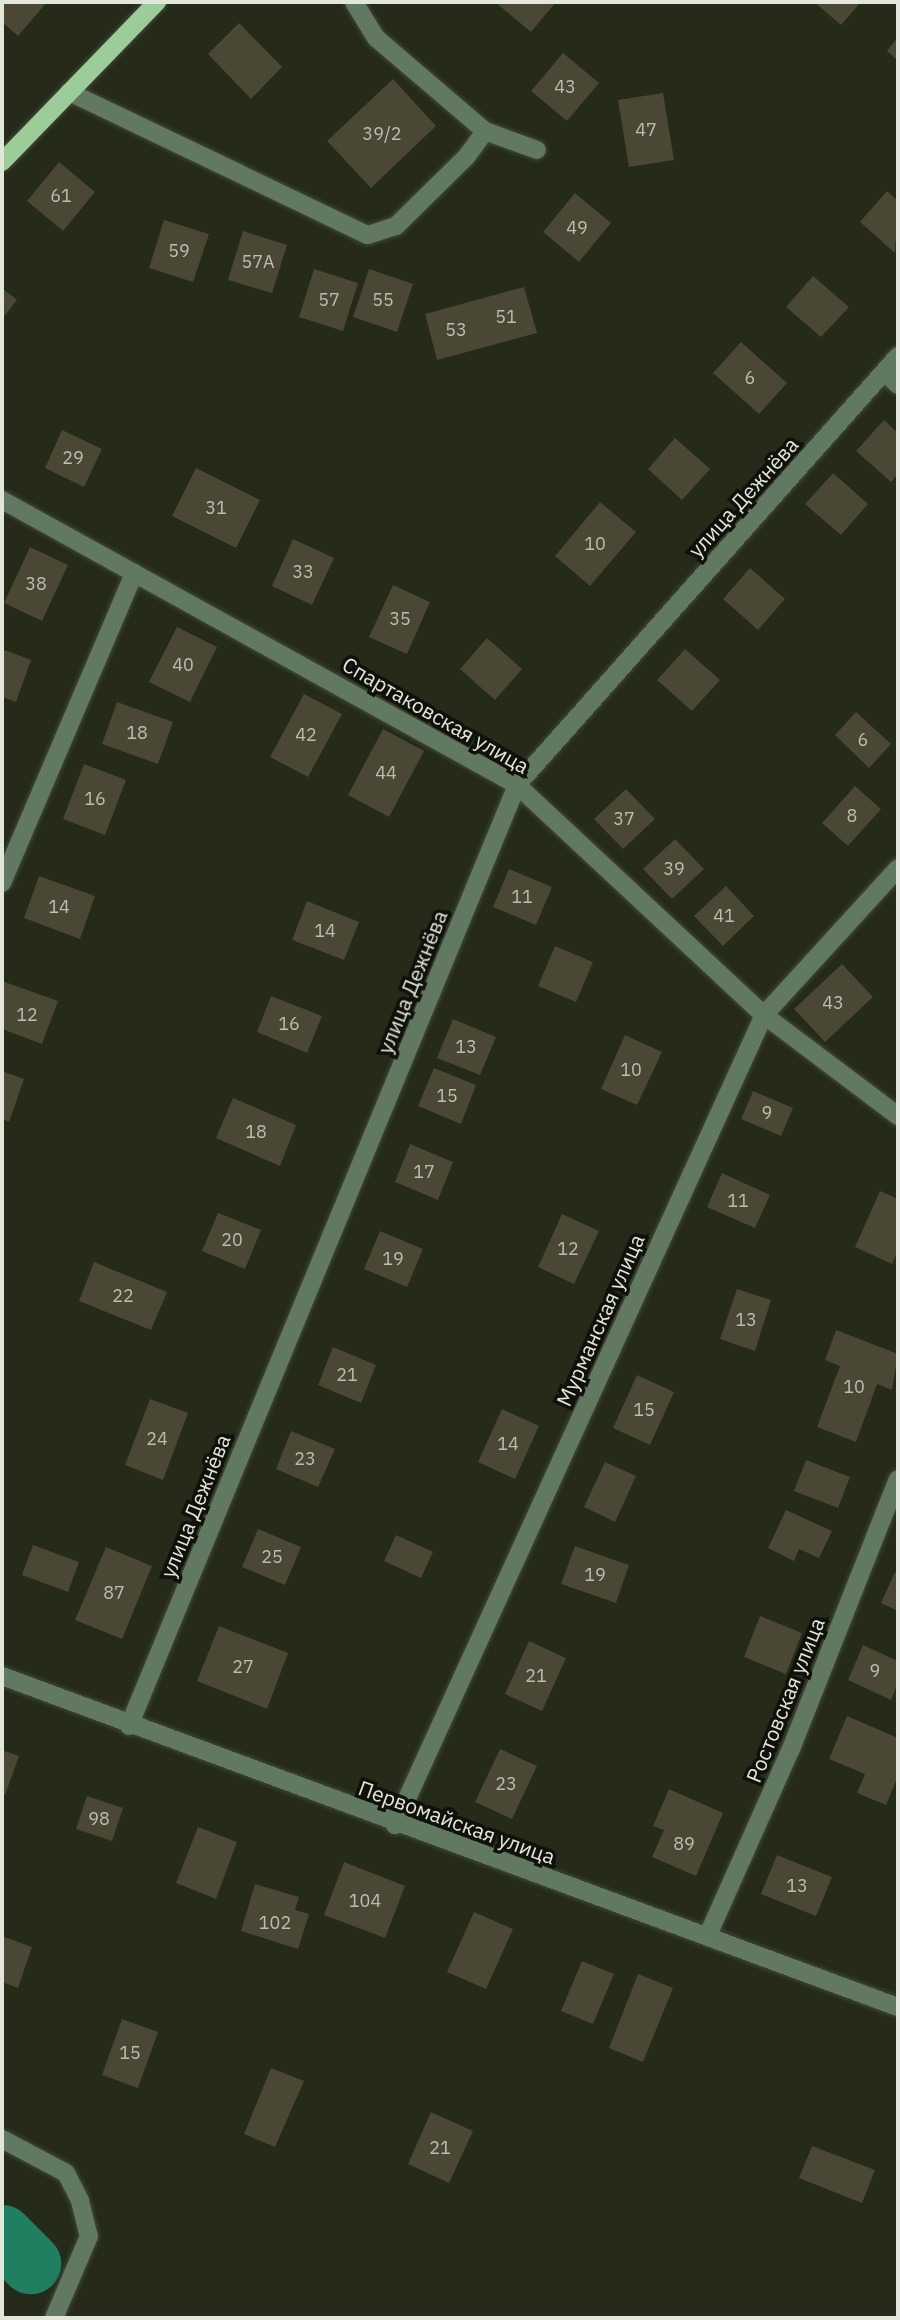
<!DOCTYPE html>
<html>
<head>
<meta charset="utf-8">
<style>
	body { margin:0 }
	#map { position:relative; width:900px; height:2320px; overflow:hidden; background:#252a19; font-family:"IBM Plex Sans",sans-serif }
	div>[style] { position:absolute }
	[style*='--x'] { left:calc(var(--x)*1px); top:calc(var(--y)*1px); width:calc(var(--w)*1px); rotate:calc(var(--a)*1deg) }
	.river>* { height:61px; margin:-30.5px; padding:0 30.5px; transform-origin:30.5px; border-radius:30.5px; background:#207f60 }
	.building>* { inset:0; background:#4a4734 }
	.roads { filter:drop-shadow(0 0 2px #434838) drop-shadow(0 0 2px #434838) }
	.minor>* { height:18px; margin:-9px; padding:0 9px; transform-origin:9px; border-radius:9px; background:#627961 }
	.major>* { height:18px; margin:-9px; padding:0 9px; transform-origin:9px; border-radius:9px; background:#9ccc9a }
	span { translate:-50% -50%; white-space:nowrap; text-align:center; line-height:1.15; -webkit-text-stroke:7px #0f110a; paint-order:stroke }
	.number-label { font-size:18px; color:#bcbeb1 }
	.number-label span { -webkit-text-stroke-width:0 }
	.street-label { font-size:21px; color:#e2e6db }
	.frame { position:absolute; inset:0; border:4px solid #e2e6db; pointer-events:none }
</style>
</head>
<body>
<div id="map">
	<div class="river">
		<div style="--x:2;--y:2235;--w:40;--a:45"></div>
	</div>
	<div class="building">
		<div style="clip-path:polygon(2px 2px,47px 2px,18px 36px,2px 22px)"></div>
		<div style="clip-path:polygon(495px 2px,556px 2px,531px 32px)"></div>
		<div style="clip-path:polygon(814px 2px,861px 2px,841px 25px)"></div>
		<div style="clip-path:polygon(239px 23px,282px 67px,251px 99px,208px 54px)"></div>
		<div style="clip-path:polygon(898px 37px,898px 61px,887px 51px)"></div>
		<div style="clip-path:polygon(563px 53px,599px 83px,567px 121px,531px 91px)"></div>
		<div style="clip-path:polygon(393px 79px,436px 126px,371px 188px,327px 141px)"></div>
		<div style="clip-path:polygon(663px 93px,674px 160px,629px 167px,618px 100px)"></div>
		<div style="clip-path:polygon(59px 162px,95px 192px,63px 231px,27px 201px)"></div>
		<div style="clip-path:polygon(887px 191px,898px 201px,895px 253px,860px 222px)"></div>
		<div style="clip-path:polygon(575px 193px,611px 223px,579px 262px,543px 232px)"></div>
		<div style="clip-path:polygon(164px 220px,209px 234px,193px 282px,149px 268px)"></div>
		<div style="clip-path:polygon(243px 231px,287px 245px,272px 293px,228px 280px)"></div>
		<div style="clip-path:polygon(314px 269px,358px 283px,343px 331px,299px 317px)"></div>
		<div style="clip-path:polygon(369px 269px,413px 284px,397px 332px,353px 317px)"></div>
		<div style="clip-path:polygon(813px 276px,849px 307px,821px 337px,786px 307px)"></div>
		<div style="clip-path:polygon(524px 287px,537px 333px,437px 360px,425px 314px)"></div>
		<div style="clip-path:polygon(2px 288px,17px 300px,2px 319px)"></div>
		<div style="clip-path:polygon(741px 342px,787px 383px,759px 414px,713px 373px)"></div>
		<div style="clip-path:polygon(884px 420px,898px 433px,898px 474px,891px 482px,856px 451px)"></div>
		<div style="clip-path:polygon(62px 430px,102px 449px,84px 487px,45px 468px)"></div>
		<div style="clip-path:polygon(675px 438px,710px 469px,682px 500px,648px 469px)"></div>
		<div style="clip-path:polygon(196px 468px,260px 500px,236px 548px,172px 516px)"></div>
		<div style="clip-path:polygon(833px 473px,868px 504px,841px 535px,805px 504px)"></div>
		<div style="clip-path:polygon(600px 502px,636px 532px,590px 586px,555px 556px)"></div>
		<div style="clip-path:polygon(293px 539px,334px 558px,312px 605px,272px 586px)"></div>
		<div style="clip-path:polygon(30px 547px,68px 565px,42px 621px,4px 603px)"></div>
		<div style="clip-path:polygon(750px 568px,785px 599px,758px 630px,723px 599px)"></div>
		<div style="clip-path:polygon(393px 585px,430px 602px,407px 654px,369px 637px)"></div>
		<div style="clip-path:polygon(177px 627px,217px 647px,190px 702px,149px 682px)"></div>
		<div style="clip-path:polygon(487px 638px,522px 669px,495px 700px,460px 669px)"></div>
		<div style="clip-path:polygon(2px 649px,31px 660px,16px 702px,2px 697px)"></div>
		<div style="clip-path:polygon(685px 649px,720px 680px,692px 711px,657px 680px)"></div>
		<div style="clip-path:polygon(304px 694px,342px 714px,308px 777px,270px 757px)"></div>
		<div style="clip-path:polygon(117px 702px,173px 722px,158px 764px,102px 744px)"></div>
		<div style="clip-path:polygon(856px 712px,891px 744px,869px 768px,835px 735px)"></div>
		<div style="clip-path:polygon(383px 729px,424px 751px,389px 817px,348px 795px)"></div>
		<div style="clip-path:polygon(84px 764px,126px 780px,105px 835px,63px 819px)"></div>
		<div style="clip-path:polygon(855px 786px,881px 809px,848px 846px,822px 823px)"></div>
		<div style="clip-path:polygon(626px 789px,655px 819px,623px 849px,594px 819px)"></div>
		<div style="clip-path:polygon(675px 839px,704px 869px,672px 899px,643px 869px)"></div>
		<div style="clip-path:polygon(509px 869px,552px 887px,536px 925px,493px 907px)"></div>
		<div style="clip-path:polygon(39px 876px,95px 896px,80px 939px,24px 918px)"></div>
		<div style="clip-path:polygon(726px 886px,754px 916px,723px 946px,694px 916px)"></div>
		<div style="clip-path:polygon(307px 901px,359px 922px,344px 960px,292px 940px)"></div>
		<div style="clip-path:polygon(555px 946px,593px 962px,576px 1002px,538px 986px)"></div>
		<div style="clip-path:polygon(842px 964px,873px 997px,825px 1042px,794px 1009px)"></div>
		<div style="clip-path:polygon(2px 981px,58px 1001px,42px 1044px,2px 1029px)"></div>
		<div style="clip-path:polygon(271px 996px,322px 1016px,307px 1053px,257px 1032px)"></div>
		<div style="clip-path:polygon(453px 1019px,496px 1037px,480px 1075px,437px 1058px)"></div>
		<div style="clip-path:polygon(625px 1035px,662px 1052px,637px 1105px,601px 1089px)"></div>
		<div style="clip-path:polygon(434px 1068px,476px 1085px,461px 1124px,418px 1106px)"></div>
		<div style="clip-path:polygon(2px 1071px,24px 1079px,9px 1122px,2px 1119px)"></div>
		<div style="clip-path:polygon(753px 1091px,793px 1108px,781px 1136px,741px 1119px)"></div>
		<div style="clip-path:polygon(233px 1098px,296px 1125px,280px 1166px,216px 1138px)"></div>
		<div style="clip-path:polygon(410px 1144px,453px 1162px,438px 1200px,395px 1182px)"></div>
		<div style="clip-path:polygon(722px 1173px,770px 1195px,755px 1228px,707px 1207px)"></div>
		<div style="clip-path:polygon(880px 1191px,898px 1199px,898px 1251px,892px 1264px,855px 1247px)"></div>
		<div style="clip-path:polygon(218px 1213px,261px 1230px,245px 1269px,202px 1251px)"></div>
		<div style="clip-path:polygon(562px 1214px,599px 1231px,574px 1284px,538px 1267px)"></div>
		<div style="clip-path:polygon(380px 1231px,423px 1249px,407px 1287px,364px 1269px)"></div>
		<div style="clip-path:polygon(94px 1262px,167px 1292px,151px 1330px,79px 1301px)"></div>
		<div style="clip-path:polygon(737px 1289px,771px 1300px,755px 1351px,720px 1339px)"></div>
		<div style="clip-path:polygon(836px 1330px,898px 1354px,892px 1390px,877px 1384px,856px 1442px,817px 1427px,840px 1366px,825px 1360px)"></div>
		<div style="clip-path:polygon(333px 1347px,376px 1365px,361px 1403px,318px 1385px)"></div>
		<div style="clip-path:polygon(637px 1375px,674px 1392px,650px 1445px,613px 1428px)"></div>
		<div style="clip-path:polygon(150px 1399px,188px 1413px,163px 1480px,125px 1465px)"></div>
		<div style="clip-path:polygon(502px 1409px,539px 1426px,515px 1479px,478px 1462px)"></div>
		<div style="clip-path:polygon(291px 1431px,335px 1449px,318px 1487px,276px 1469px)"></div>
		<div style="clip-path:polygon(806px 1460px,850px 1477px,838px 1508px,794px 1491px)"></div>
		<div style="clip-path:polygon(605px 1462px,636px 1476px,615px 1522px,584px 1507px)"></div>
		<div style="clip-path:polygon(786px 1510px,832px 1531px,819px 1558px,799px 1549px,794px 1561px,768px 1548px)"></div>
		<div style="clip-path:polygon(258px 1529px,301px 1547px,285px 1585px,242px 1567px)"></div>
		<div style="clip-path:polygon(396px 1535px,433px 1552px,421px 1578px,384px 1561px)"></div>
		<div style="clip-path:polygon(33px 1545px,79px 1562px,68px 1592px,22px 1575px)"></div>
		<div style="clip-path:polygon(575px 1546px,629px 1565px,616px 1603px,561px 1584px)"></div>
		<div style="clip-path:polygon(106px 1547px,152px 1566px,122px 1639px,75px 1620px)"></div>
		<div style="clip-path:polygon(895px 1572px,898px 1573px,898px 1611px,881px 1603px)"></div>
		<div style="clip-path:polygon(760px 1616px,802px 1633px,786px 1674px,744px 1657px)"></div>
		<div style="clip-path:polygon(219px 1626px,288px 1653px,267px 1709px,197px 1681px)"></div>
		<div style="clip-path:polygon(529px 1641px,566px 1658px,542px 1711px,505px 1694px)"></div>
		<div style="clip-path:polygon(863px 1645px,898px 1661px,898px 1683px,891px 1700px,848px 1680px)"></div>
		<div style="clip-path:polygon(847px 1716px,898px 1738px,898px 1776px,886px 1805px,857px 1793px,865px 1774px,829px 1759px)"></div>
		<div style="clip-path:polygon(500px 1749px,537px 1766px,512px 1819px,475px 1802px)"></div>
		<div style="clip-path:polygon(2px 1750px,19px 1756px,5px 1795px,2px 1794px)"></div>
		<div style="clip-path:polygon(669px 1789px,723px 1813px,696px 1876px,652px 1857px,664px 1830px,653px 1826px)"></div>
		<div style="clip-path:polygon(87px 1796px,123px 1808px,112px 1841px,76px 1829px)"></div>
		<div style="clip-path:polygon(198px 1827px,237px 1842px,216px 1899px,176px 1883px)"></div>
		<div style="clip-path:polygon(777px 1855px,832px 1877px,816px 1916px,761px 1894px)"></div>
		<div style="clip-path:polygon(344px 1862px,405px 1886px,385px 1938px,324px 1915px)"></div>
		<div style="clip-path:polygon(255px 1884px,299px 1897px,295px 1910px,309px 1914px,298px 1949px,241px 1931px)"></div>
		<div style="clip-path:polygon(474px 1912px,513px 1929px,486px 1989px,447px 1972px)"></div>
		<div style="clip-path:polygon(2px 1936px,32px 1947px,18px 1988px,2px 1982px)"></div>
		<div style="clip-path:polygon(582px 1961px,614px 1974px,593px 2024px,561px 2011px)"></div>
		<div style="clip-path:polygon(638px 1974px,673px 1988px,643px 2062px,609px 2048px)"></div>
		<div style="clip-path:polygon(122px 2019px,158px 2032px,138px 2088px,102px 2075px)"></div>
		<div style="clip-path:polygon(271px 2068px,304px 2081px,275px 2147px,244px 2134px)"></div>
		<div style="clip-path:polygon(431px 2112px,473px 2131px,449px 2183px,408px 2164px)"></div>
		<div style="clip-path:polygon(812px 2146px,875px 2170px,862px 2203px,799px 2178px)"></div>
	</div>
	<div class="roads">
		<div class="minor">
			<div style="--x:69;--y:92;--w:331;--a:25.6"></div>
			<div style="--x:368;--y:235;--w:29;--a:-18"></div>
			<div style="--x:396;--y:226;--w:100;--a:-44.6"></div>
			<div style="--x:467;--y:156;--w:31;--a:-54"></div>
			<div style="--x:485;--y:131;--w:143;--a:-139.5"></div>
			<div style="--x:376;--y:38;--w:42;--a:-121.4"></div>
			<div style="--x:485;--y:131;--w:55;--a:20.1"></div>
			<div style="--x:885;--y:372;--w:18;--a:45"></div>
			<div style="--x:2;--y:500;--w:589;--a:28.96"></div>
			<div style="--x:517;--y:785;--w:338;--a:43"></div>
			<div style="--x:764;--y:1015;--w:168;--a:37"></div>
			<div style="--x:2;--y:883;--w:337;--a:-66.9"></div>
			<div style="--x:2;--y:1676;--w:955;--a:20.28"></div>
			<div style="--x:129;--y:1726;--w:1018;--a:-67.59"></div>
			<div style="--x:517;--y:785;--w:574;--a:-48.39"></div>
			<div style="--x:395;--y:1825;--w:890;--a:-65.51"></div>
			<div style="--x:764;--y:1015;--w:199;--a:-47.6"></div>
			<div style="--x:708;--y:1935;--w:204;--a:-66"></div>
			<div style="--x:791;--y:1749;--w:290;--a:-68.4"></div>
			<div style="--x:2;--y:2139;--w:72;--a:28"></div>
			<div style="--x:66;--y:2173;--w:31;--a:63"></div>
			<div style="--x:80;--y:2201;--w:36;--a:76"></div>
			<div style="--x:89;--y:2236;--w:89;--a:113.1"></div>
		</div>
		<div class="major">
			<div style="--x:2;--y:162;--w:223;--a:-45.9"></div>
		</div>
	</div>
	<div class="number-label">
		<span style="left:565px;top:87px">43</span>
		<span style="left:646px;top:130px">47</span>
		<span style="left:382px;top:134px">39/2</span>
		<span style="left:61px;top:196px">61</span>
		<span style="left:577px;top:228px">49</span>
		<span style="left:179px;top:251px">59</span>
		<span style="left:258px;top:262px">57А</span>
		<span style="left:329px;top:300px">57</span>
		<span style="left:383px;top:300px">55</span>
		<span style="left:506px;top:317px">51</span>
		<span style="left:456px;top:330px">53</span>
		<span style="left:750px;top:378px">6</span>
		<span style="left:73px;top:458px">29</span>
		<span style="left:216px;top:508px">31</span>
		<span style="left:595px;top:544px">10</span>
		<span style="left:303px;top:572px">33</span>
		<span style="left:36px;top:584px">38</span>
		<span style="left:400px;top:619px">35</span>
		<span style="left:183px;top:665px">40</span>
		<span style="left:137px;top:733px">18</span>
		<span style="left:306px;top:735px">42</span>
		<span style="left:863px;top:740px">6</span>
		<span style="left:386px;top:773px">44</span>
		<span style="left:95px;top:799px">16</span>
		<span style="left:852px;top:816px">8</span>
		<span style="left:624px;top:819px">37</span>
		<span style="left:674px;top:869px">39</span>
		<span style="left:522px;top:897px">11</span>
		<span style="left:59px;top:907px">14</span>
		<span style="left:724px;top:916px">41</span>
		<span style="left:325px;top:931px">14</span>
		<span style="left:833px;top:1003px">43</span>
		<span style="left:27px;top:1015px">12</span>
		<span style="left:289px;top:1024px">16</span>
		<span style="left:466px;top:1047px">13</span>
		<span style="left:631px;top:1070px">10</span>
		<span style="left:447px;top:1096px">15</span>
		<span style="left:767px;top:1113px">9</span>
		<span style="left:256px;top:1132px">18</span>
		<span style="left:424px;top:1172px">17</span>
		<span style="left:738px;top:1201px">11</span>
		<span style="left:232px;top:1240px">20</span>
		<span style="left:568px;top:1249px">12</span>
		<span style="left:393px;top:1259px">19</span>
		<span style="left:123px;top:1296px">22</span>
		<span style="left:746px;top:1320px">13</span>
		<span style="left:347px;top:1375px">21</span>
		<span style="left:854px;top:1387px">10</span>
		<span style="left:644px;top:1410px">15</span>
		<span style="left:157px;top:1439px">24</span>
		<span style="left:508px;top:1444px">14</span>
		<span style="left:305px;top:1459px">23</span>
		<span style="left:272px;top:1557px">25</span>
		<span style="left:595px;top:1575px">19</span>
		<span style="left:114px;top:1593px">87</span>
		<span style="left:243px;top:1667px">27</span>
		<span style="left:875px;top:1671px">9</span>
		<span style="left:536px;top:1676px">21</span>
		<span style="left:506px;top:1784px">23</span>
		<span style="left:99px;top:1819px">98</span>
		<span style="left:684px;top:1844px">89</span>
		<span style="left:797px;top:1886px">13</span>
		<span style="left:365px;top:1901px">104</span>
		<span style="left:275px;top:1923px">102</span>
		<span style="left:130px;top:2053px">15</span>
		<span style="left:440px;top:2148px">21</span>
	</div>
	<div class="street-label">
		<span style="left:743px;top:497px;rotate:-48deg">улица Дежнёва</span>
		<span style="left:436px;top:715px;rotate:30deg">Спартаковская улица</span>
		<span style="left:412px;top:982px;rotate:-68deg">улица Дежнёва</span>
		<span style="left:600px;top:1320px;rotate:-66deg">Мурманская улица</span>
		<span style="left:195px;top:1506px;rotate:-68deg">улица Дежнёва</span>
		<span style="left:785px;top:1700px;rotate:-68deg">Ростовская улица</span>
		<span style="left:457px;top:1822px;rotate:20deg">Первомайская улица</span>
	</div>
	<div class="frame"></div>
</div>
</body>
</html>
